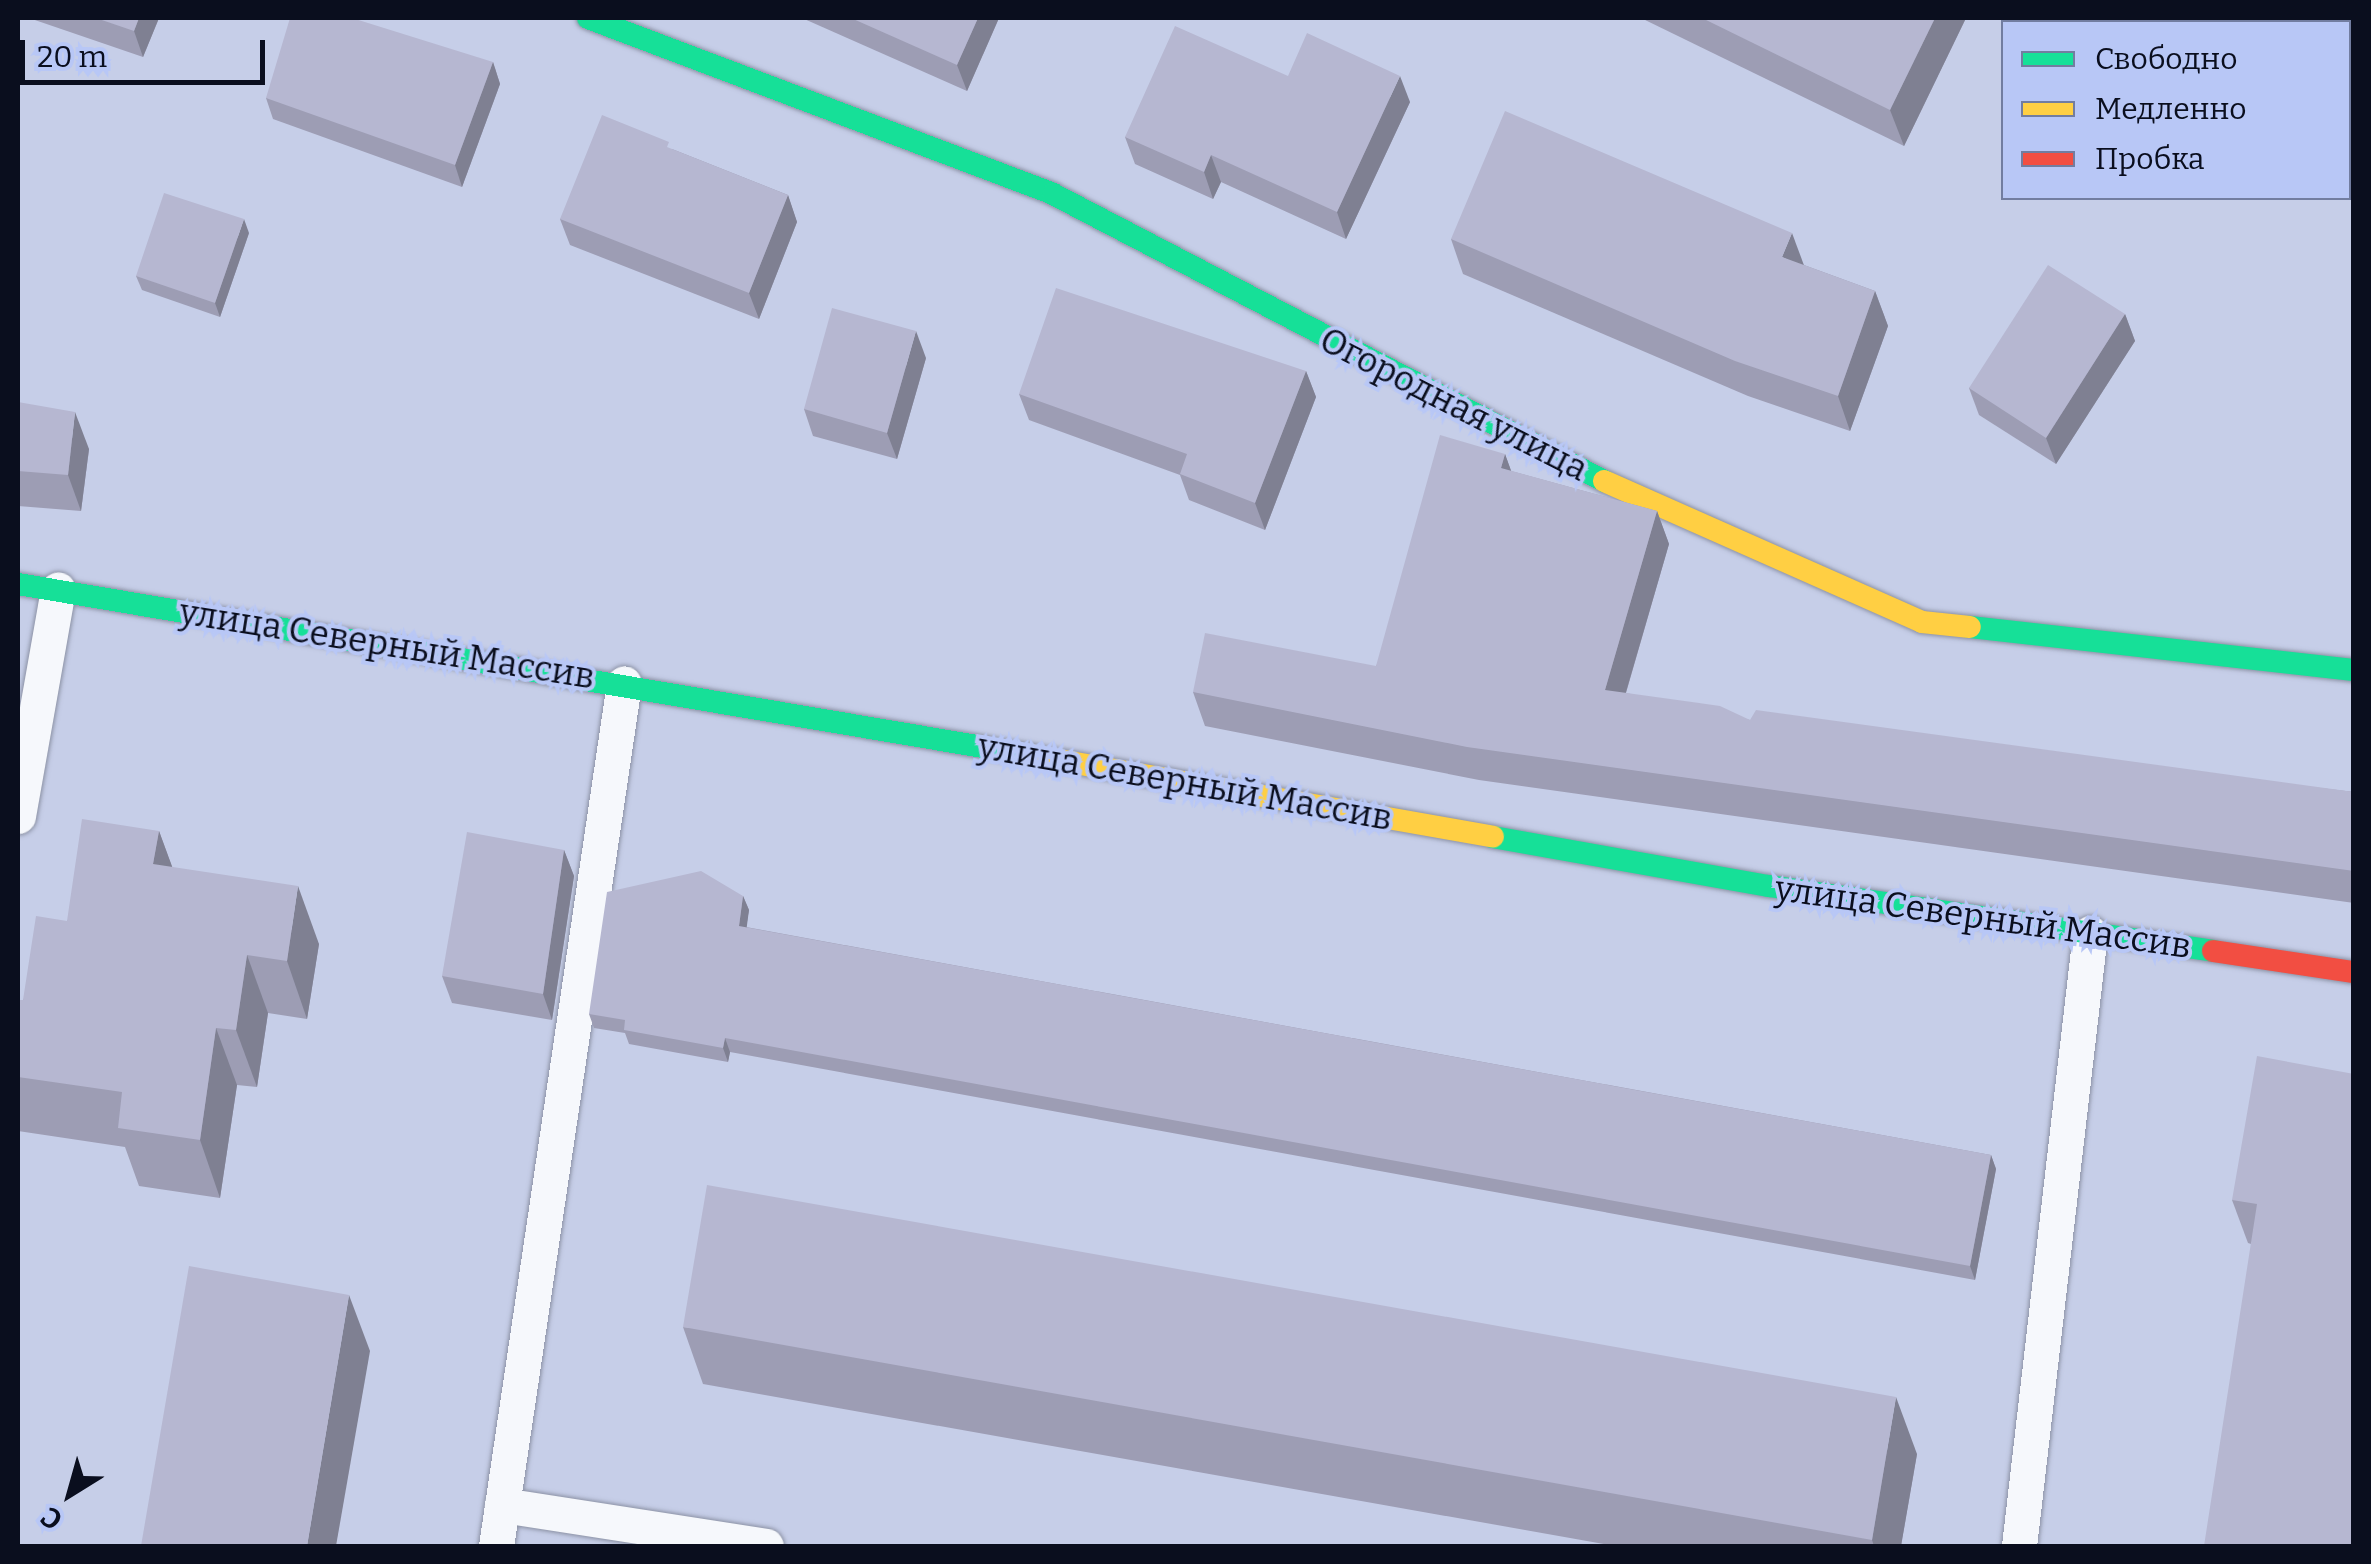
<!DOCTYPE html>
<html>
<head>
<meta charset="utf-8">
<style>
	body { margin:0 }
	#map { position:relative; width:2371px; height:1564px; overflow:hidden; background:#c6cee8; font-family:Bitter,serif }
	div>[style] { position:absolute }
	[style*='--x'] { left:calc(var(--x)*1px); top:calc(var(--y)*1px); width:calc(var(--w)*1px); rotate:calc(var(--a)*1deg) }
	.roads { filter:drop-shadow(0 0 2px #8c92a5) drop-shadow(0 0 2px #8c92a5) }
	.lane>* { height:35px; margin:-17.5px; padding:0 17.5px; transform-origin:17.5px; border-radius:17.5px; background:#f6f8fc }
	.fast>* { height:22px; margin:-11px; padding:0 11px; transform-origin:11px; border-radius:11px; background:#16e098 }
	.slow>* { height:22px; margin:-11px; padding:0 11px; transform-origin:11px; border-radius:11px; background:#ffcf43 }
	.jam>* { height:22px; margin:-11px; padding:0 11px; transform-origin:11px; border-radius:11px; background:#f24e42 }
	.wall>* { inset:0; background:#9d9db4 }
	.shaded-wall>* { inset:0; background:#7f8092 }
	.building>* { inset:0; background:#b6b7d1 }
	span { translate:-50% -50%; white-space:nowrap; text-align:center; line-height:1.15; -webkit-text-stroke:8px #b8c7f6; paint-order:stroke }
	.street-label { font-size:35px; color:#0a0e1e }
	.frame { position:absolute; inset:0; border:20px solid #0a0e1e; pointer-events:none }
	.legend { position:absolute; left:2001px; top:20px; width:350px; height:180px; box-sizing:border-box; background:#b8c7f6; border:2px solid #727da0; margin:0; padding:12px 18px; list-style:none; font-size:30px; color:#0a0e1e }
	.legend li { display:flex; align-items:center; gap:20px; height:50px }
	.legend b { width:50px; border:2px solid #727da0 }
	.north { position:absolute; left:20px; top:1444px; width:100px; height:100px; -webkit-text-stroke:8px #b8c7f6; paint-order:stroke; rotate:217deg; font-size:28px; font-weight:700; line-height:40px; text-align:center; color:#0a0e1e }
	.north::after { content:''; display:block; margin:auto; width:35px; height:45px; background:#0a0e1e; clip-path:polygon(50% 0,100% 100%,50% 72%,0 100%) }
	.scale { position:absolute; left:20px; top:40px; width:245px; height:45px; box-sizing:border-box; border:5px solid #0a0e1e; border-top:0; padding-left:12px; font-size:30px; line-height:35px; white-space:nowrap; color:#0a0e1e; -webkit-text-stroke:8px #b8c7f6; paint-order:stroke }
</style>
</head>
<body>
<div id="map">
	<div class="roads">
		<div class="lane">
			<div style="--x:18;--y:816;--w:230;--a:-80"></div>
			<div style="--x:502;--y:1505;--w:267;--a:8.8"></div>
			<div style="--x:496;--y:1546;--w:872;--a:-81.56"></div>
			<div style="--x:2019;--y:1546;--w:617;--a:-83.39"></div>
		</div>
		<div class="fast">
			<div style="--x:588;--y:18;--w:497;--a:20.7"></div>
			<div style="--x:1053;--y:194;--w:621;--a:27.51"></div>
			<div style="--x:18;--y:584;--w:1026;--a:9.59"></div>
			<div style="--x:1970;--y:627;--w:386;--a:6.4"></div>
			<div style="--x:1493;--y:837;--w:280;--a:10.1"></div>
			<div style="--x:1769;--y:886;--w:449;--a:8.3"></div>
		</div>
		<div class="slow">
			<div style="--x:1604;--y:481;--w:348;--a:23.9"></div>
			<div style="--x:1922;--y:622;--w:48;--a:5.9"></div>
			<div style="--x:1030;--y:755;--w:470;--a:10"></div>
		</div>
		<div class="jam">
			<div style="--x:2213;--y:951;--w:143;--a:8.5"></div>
		</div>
	</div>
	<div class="wall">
		<div style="clip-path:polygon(29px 18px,159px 18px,143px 57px)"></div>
		<div style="clip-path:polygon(802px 18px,999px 18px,967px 91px)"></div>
		<div style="clip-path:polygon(1641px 18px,1966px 18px,1904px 146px)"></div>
		<div style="clip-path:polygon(493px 62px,500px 84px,462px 187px,273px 119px,266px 98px)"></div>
		<div style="clip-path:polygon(1288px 76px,1410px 102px,1346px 239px,1221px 182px,1213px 199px,1135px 164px,1125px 137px)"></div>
		<div style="clip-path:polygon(672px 149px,788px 195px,797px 222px,759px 319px,570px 245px,560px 219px)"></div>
		<div style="clip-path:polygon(249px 233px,220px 317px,142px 290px,136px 276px)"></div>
		<div style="clip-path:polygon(1451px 239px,1804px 265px,1875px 291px,1888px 326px,1850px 431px,1748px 396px,1463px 274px)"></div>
		<div style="clip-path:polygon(2125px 314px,2135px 341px,2056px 464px,1979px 415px,1969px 388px)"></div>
		<div style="clip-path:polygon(926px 358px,897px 459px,813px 436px,804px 409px)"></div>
		<div style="clip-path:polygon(1306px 371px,1316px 397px,1265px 530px,1189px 500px,1180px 475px,1029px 420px,1019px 394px)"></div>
		<div style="clip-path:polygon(18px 402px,89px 449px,81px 511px,18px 506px)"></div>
		<div style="clip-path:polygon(1505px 454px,1511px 471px,1657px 511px,1669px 544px,1626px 693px,1750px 720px,2354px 792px,2354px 903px,1479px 780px,1205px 726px,1193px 692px,1376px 666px)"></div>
		<div style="clip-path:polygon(159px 831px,172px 867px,319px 944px,307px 1019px,268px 1013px,257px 1087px,237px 1085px,220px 1198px,139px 1186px,125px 1147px,18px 1131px,18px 1000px,23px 1000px,67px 921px)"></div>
		<div style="clip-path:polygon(564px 850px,574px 876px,552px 1020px,452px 1003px,442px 976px)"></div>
		<div style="clip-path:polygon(743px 896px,749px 910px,746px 927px,1991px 1155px,1996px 1169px,1975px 1280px,730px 1052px,728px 1062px,629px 1044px,625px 1033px,594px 1028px,589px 1014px)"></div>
		<div style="clip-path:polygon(2354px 1074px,2251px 1244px,2248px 1243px,2232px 1200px)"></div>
		<div style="clip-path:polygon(683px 1327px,1917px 1454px,1901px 1546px,1615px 1546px,703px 1384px)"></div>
	</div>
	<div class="shaded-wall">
		<div style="clip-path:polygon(139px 18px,159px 18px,143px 57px,134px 31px)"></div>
		<div style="clip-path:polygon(978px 18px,999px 18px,967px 91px,957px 65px)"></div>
		<div style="clip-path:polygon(1935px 18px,1966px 18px,1904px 146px,1890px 110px)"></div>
		<div style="clip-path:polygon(493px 62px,500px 84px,462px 187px,455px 165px)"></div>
		<div style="clip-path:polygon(1400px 76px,1410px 102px,1346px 239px,1337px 212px)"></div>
		<div style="clip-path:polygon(1211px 155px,1221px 182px,1213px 199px,1204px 172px)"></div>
		<div style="clip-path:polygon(788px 195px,797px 222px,759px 319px,749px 293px)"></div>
		<div style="clip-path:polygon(244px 219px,249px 233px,220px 317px,215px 303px)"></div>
		<div style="clip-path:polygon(1792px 233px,1805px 268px,1782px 257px)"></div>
		<div style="clip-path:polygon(1875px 291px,1888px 326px,1850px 431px,1838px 396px)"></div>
		<div style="clip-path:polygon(2125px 314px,2135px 341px,2056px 464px,2046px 438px)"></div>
		<div style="clip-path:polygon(916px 331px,926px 358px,897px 459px,887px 433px)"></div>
		<div style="clip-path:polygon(1306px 371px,1316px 397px,1265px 530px,1255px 503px)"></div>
		<div style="clip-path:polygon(75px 412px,89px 449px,81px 511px,68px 475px)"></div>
		<div style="clip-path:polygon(1505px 454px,1517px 487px,1501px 468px)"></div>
		<div style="clip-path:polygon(1657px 511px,1669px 544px,1617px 723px,1605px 690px)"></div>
		<div style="clip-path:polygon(159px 831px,180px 888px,153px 864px)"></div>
		<div style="clip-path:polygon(564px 850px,574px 876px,552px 1020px,543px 994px)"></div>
		<div style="clip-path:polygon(298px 886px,319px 944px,307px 1019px,287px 961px)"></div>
		<div style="clip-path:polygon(743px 896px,749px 910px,745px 940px,739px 926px)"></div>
		<div style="clip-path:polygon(247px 955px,268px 1013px,257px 1087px,236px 1030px)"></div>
		<div style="clip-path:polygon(216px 1028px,237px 1085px,220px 1198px,200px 1140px)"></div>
		<div style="clip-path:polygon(725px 1038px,730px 1052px,728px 1062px,723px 1048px)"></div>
		<div style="clip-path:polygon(1991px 1155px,1996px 1169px,1975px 1280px,1970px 1266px)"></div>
		<div style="clip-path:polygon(349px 1295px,370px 1351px,336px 1546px,307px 1546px)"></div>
		<div style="clip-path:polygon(1896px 1397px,1917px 1454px,1901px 1546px,1874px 1546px,1872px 1540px)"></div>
	</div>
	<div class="building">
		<div style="clip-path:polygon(96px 18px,139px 18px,134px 31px)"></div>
		<div style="clip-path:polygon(290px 18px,352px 18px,493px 62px,455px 165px,266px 98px)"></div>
		<div style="clip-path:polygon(851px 18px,978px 18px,957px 65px)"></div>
		<div style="clip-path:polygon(1702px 18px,1935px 18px,1890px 110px)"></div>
		<div style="clip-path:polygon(1175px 26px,1288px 76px,1307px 33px,1400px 76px,1337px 212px,1211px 155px,1204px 172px,1125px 137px)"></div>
		<div style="clip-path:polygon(1505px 111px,1792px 233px,1782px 257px,1875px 291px,1838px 396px,1735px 361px,1451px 239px)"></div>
		<div style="clip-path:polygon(602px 115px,669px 142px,667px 147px,788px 195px,749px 293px,560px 219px)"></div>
		<div style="clip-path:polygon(164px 193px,244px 219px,215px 303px,136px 276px)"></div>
		<div style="clip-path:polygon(2048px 265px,2125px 314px,2046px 438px,1969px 388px)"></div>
		<div style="clip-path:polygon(1056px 288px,1306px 371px,1255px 503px,1180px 474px,1187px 454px,1019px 394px)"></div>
		<div style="clip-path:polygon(832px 308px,916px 331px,887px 433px,804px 409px)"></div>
		<div style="clip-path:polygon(18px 402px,75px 412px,68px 475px,18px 471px)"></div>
		<div style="clip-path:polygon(1440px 435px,1505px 454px,1501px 468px,1657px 511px,1605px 690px,1720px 706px,1750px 720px,1756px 710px,2354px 792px,2354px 871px,1467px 747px,1193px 692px,1205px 633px,1376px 666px)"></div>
		<div style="clip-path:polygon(82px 819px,159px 831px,153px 864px,298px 886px,287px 961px,247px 955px,236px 1030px,216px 1028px,200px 1140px,118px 1128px,122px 1092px,18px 1077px,18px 1000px,23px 1000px,36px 916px,67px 921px)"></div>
		<div style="clip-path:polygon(467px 832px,564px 850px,543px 994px,442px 976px)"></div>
		<div style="clip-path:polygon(701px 871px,743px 896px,739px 926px,1991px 1155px,1970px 1266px,725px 1038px,723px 1048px,624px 1030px,625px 1020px,589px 1014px,607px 892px)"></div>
		<div style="clip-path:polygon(2257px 1056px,2354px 1074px,2354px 1546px,2204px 1546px,2257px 1204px,2232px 1200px)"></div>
		<div style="clip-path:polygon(707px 1185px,1896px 1397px,1872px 1540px,683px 1327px)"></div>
		<div style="clip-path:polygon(189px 1266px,349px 1295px,307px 1546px,141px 1546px)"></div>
	</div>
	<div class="street-label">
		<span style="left:1454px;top:404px;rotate:27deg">Огородная улица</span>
		<span style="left:387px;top:644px;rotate:9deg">улица Северный Массив</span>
		<span style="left:1185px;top:782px;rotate:10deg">улица Северный Массив</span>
		<span style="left:1983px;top:917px;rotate:8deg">улица Северный Массив</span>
	</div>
	<div class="frame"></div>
	<ul class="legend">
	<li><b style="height:12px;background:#16e098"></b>Свободно</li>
	<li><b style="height:12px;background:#ffcf43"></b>Медленно</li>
	<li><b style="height:12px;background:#f24e42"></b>Пробка</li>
	</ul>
	<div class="north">С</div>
	<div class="scale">20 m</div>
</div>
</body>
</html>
